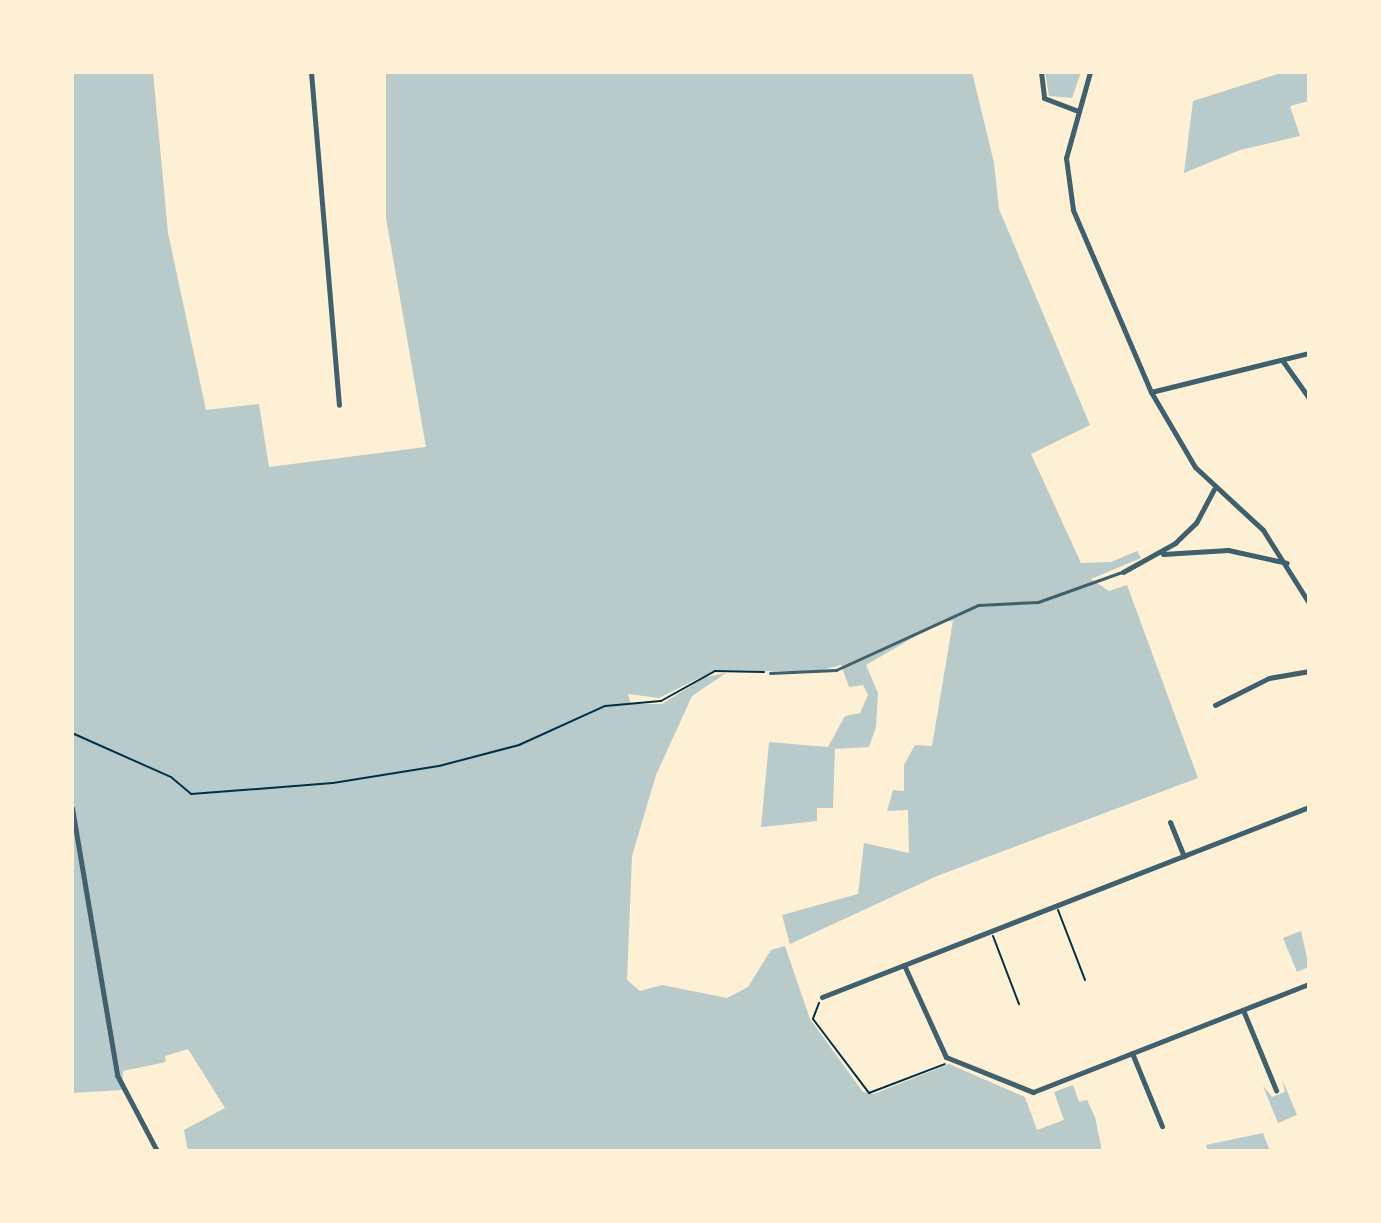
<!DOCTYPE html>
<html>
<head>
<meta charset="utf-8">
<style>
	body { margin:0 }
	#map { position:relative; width:1381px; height:1223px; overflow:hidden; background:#fdf0d5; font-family:"Roboto Condensed",sans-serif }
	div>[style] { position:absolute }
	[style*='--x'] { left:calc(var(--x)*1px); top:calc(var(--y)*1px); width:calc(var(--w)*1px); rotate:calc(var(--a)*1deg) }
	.green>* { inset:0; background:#b9caca }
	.path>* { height:2px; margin:-1px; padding:0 1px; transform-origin:1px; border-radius:1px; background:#003049 }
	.service>* { height:3px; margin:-1.5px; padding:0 1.5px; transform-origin:1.5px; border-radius:1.5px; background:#3f606c }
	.minor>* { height:5px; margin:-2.5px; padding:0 2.5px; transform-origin:2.5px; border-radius:2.5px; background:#3f606c }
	span { translate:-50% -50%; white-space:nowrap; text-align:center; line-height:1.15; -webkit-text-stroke:7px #fdf0d5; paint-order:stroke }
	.frame { position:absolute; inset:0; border:74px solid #fdf0d5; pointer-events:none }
</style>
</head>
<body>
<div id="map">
	<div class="green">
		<div style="clip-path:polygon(72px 72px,153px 72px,168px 233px,206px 410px,259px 404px,269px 467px,426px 447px,386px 218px,386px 72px,972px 72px,994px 163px,999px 209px,1090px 425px,1031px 454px,1081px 563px,1111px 562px,1137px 551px,1141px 558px,1091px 579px,1109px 591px,1127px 585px,1198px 778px,937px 876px,790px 944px,782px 915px,858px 894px,864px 843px,909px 853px,908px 810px,887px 811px,893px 790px,904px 791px,904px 765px,915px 745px,932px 746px,953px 621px,942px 621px,866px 665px,878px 693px,876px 727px,869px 747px,835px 749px,833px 808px,817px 808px,817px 821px,761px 827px,769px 742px,828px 747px,845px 716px,860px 713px,868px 695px,863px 685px,849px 687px,841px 665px,815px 672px,715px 670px,659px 698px,628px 694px,631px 704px,662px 704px,705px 677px,726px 673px,692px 696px,656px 775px,632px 856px,627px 980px,640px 991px,662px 985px,727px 998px,748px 987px,771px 950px,785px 946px,810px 1019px,863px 1092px,874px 1094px,949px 1064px,1025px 1097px,1037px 1130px,1064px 1120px,1054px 1092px,1073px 1085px,1079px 1102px,1087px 1100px,1095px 1117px,1102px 1151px,188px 1151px,184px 1130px,225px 1108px,188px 1049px,165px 1056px,166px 1062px,123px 1071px,122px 1090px,72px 1093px)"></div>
		<div style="clip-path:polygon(1045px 72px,1081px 72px,1072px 98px,1049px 96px)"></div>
		<div style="clip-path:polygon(1284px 72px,1309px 72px,1309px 101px,1290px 106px,1300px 136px,1240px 150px,1184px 173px,1193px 101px)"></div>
		<div style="clip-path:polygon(1301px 931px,1309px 967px,1297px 972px,1283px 938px)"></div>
		<div style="clip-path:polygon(1282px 1079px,1297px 1115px,1278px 1123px,1263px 1086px,1272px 1097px,1285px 1092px)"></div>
		<div style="clip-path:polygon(1263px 1133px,1270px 1151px,1208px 1151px,1206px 1145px)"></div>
	</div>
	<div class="path">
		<div style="--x:72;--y:733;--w:108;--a:24"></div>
		<div style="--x:171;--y:777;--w:26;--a:40"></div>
		<div style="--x:191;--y:794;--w:142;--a:-4.4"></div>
		<div style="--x:333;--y:783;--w:107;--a:-9.1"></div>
		<div style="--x:439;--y:766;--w:83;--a:-14.7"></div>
		<div style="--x:519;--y:745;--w:94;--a:-24.4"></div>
		<div style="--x:605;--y:706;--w:56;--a:-5.1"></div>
		<div style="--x:661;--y:701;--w:62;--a:-29.1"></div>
		<div style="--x:715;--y:671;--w:49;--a:1.2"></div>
		<div style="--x:1058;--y:910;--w:75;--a:68.9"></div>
		<div style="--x:993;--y:936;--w:73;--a:69.1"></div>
		<div style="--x:819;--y:1003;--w:17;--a:111"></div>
		<div style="--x:813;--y:1019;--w:93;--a:52.9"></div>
		<div style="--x:869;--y:1093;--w:81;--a:-20.9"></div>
	</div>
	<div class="service">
		<div style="--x:770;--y:673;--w:66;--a:-2.6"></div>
		<div style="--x:836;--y:670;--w:156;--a:-24.6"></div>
		<div style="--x:978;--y:605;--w:60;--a:-2.9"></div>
		<div style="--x:1038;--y:602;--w:89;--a:-19.7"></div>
	</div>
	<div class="minor">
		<div style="--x:311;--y:72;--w:334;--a:85.2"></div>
		<div style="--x:1041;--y:72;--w:26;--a:83"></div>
		<div style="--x:1044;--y:98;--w:34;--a:21"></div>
		<div style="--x:1090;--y:72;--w:89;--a:105.6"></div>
		<div style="--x:1066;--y:158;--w:52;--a:82.3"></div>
		<div style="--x:1073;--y:210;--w:198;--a:66.8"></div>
		<div style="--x:1151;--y:392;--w:87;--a:59.6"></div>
		<div style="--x:1195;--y:467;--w:93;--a:42.8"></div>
		<div style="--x:1263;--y:530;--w:86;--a:57.8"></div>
		<div style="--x:1282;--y:360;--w:47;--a:54.6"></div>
		<div style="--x:1151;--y:392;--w:163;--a:-13.9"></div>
		<div style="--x:1163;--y:554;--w:65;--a:-3.5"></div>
		<div style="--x:1228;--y:550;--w:60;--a:12.4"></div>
		<div style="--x:1123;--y:572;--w:60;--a:-29.1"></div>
		<div style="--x:1175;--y:543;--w:29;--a:-44"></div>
		<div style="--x:1196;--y:523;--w:38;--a:-62"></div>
		<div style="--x:1215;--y:705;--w:60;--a:-26.6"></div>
		<div style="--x:1269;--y:678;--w:41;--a:-9.9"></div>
		<div style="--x:72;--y:808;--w:271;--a:80.4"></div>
		<div style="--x:117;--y:1075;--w:86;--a:62.2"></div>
		<div style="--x:1170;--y:822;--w:37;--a:68"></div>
		<div style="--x:904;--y:965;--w:101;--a:65.5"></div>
		<div style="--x:946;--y:1057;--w:94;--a:21.9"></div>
		<div style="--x:1033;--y:1092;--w:296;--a:-21.4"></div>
		<div style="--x:822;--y:997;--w:523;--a:-21.31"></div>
		<div style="--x:1243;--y:1010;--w:87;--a:67.6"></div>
		<div style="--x:1132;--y:1053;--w:79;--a:67.7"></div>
	</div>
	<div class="frame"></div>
</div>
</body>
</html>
